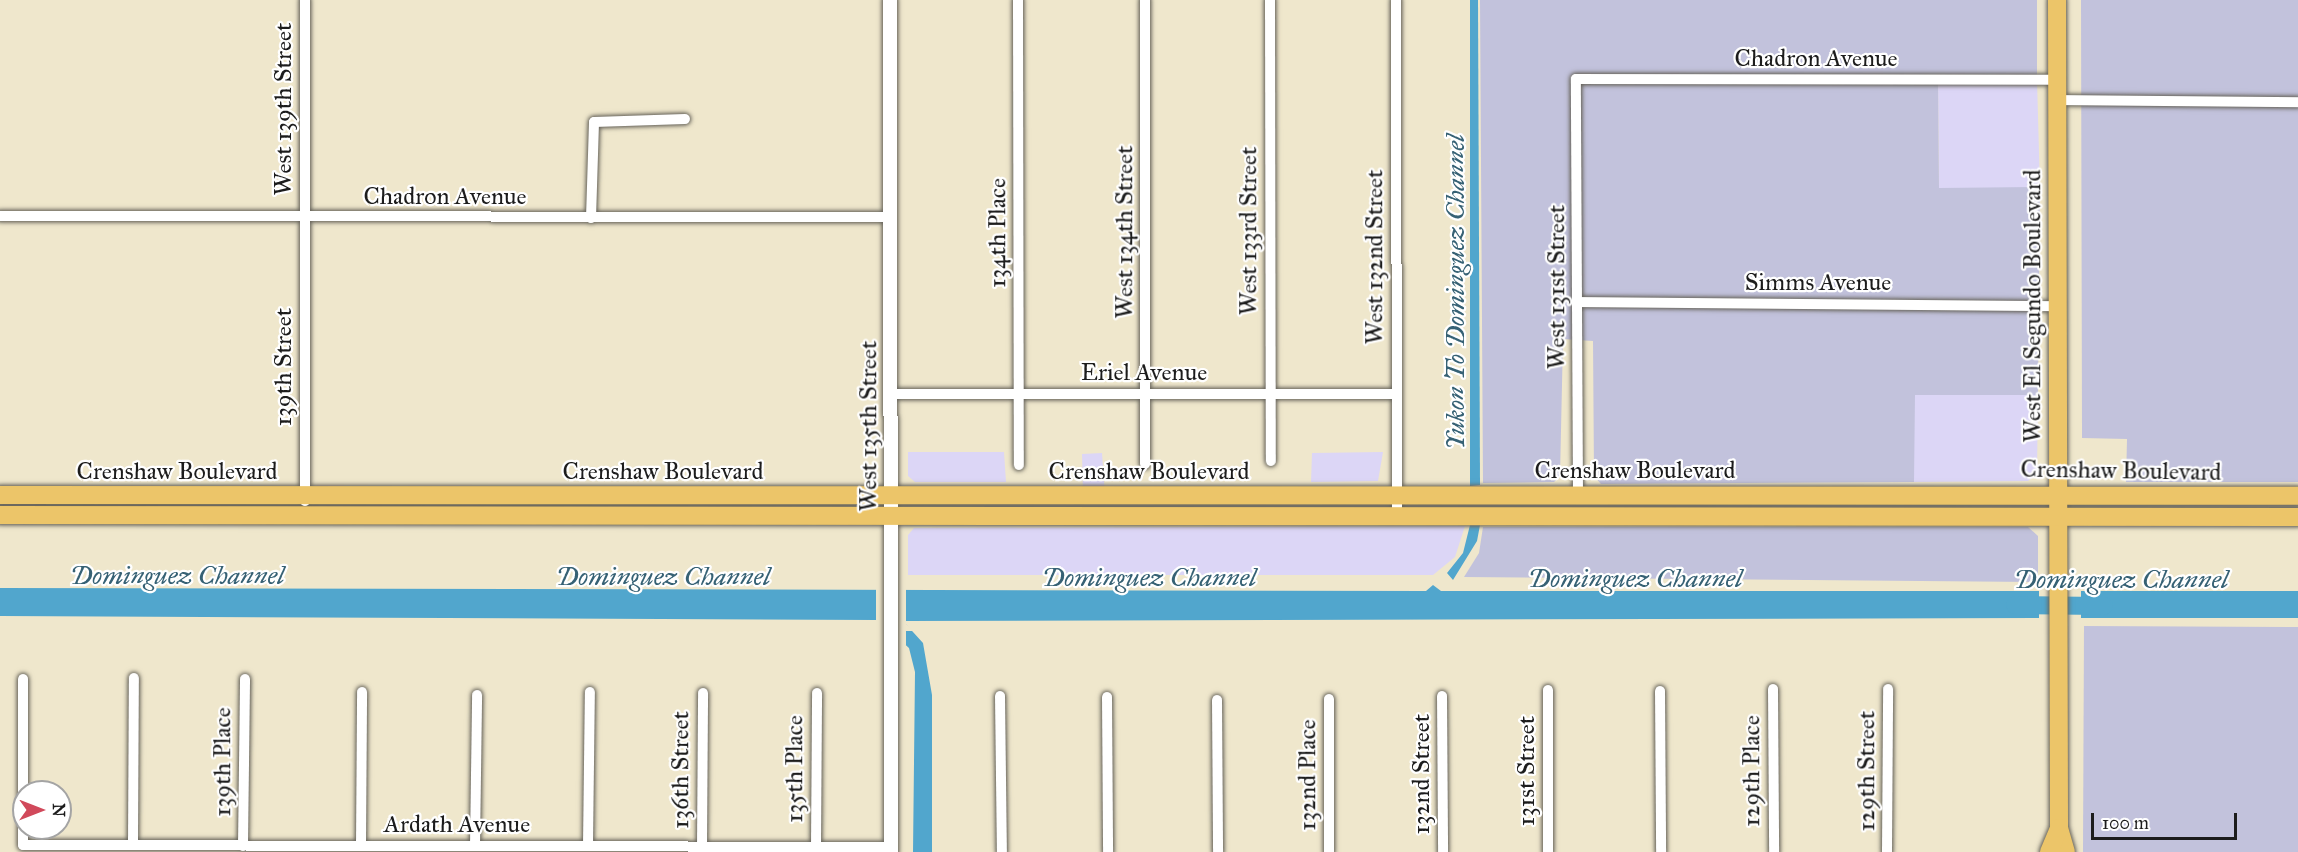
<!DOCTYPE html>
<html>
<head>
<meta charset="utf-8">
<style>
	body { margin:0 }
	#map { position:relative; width:2298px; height:852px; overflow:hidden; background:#efe7cc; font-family:"IM FELL Great Primer",serif }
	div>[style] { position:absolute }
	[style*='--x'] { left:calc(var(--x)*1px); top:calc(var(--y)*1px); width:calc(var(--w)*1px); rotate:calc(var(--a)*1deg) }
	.built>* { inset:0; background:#dcd6f6 }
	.industrial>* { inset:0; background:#c2c2dc }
	.water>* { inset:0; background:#51a6cd }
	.pier>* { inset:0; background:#efe7cc }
	.river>* { height:18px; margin:-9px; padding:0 9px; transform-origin:9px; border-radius:9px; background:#51a6cd }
	.roads { filter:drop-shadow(0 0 2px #66635a) drop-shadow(0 0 2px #66635a) }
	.minor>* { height:10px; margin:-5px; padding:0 5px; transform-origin:5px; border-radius:5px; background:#fff }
	.tertiary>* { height:14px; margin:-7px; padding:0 7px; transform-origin:7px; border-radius:7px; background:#fff }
	.primary>* { height:18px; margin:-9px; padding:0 9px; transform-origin:9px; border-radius:9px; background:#ecc569 }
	span { translate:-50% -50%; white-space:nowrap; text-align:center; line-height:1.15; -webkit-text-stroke:4.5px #fff; paint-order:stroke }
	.street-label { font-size:24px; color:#1c1c1c }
	.water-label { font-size:26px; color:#366174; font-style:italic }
	.north { position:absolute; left:12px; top:780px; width:60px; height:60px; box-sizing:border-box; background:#fff; border:2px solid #a4a4a4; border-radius:50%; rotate:90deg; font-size:16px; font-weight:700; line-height:24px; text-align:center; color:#1c1c1c }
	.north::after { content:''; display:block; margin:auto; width:21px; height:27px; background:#d1495b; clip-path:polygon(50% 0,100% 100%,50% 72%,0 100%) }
	.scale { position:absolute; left:2091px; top:813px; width:146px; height:27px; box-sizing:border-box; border:3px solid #1c1c1c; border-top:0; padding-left:8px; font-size:18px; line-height:21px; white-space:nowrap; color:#1c1c1c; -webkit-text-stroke:4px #fff; paint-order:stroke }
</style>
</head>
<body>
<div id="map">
	<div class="built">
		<div style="clip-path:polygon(1938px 80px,2037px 80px,2040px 189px,1939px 188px)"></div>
		<div style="clip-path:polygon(1914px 395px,2038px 395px,2037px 473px,2028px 481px,1914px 482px)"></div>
		<div style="clip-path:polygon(908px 452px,1004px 452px,1006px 482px,915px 482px,908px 476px)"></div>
		<div style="clip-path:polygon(1383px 452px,1378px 481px,1311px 482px,1312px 453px)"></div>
		<div style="clip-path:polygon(1102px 453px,1105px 495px,1083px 495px,1082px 454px)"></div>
		<div style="clip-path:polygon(1465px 526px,1455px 557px,1433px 575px,908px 575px,908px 535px,914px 528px)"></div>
	</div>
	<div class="industrial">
		<div style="clip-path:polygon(1480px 0,2037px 0,2037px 80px,1938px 80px,1939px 188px,2040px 187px,2038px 395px,1915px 395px,1914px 482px,1601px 484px,1594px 476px,1593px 341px,1563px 339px,1560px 476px,1554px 482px,1483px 483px)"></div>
		<div style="clip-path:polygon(2081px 0,2298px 0,2298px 482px,2126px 482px,2127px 439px,2082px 438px)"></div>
		<div style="clip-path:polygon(1483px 527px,2028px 527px,2038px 536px,2038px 582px,1464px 577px,1479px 553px)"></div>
		<div style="clip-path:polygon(2084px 626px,2298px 627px,2298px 852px,2083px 852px)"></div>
	</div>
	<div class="water">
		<div style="clip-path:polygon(1470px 0,1478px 0,1480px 485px,1470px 486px)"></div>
		<div style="clip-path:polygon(1470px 525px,1480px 525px,1477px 541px,1453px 580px,1447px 573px,1463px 553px)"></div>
		<div style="clip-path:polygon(1433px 585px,1441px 591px,2039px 591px,2039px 618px,903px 621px,923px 643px,932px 695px,932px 852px,913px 852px,915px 672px,909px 648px,878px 620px,0 616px,0 588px,1426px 591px)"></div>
		<div style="clip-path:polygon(2081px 591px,2298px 591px,2298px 618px,2081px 618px)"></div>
	</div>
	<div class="pier">
		<div style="clip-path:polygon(876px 587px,906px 587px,906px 624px,914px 631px,906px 631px,906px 646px,876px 623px)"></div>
	</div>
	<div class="river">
		<div style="--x:2015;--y:605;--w:89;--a:0.6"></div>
	</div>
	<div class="roads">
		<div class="minor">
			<div style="--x:1018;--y:0;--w:465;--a:89.9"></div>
			<div style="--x:1145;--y:0;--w:464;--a:90"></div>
			<div style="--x:1270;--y:0;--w:461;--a:89.9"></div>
			<div style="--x:1396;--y:0;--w:515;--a:89.89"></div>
			<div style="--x:2057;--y:100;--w:241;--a:0.5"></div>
			<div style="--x:0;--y:216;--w:891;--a:0.06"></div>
			<div style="--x:591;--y:218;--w:96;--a:-88.2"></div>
			<div style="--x:594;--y:122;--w:91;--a:-1.9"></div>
			<div style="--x:1578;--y:302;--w:479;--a:0.5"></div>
			<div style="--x:892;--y:394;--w:504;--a:0"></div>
			<div style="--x:1578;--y:495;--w:416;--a:-90.3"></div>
			<div style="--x:1576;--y:79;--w:481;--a:0.1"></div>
			<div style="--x:305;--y:501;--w:501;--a:-90"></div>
			<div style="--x:23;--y:679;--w:166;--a:90"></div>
			<div style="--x:23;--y:845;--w:868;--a:0.13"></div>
			<div style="--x:1773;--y:689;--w:163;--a:89.6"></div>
			<div style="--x:1660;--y:691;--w:161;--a:89.6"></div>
			<div style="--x:1000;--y:696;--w:156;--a:89.3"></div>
			<div style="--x:1442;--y:696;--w:156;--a:89.6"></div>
			<div style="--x:1107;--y:697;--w:155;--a:89.6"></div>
			<div style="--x:1217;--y:700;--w:152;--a:89.6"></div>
			<div style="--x:133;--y:845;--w:167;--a:-89.7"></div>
			<div style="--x:588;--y:845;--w:153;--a:-89.3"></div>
			<div style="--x:243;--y:846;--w:167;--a:-89.3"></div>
			<div style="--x:361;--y:846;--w:154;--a:-89.6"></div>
			<div style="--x:475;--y:846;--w:151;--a:-89.2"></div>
			<div style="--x:702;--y:846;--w:153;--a:-89.6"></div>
			<div style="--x:816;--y:846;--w:153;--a:-89.6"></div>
			<div style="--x:1329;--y:852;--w:153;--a:-90"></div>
			<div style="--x:1548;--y:852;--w:162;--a:-90"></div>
			<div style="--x:1887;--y:852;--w:163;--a:-89.6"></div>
		</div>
		<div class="tertiary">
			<div style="--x:890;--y:0;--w:852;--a:89.93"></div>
		</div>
		<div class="primary">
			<div style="--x:2057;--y:0;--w:828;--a:89.86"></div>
			<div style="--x:2059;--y:828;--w:25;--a:74"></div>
			<div style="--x:0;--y:495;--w:2298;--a:0.02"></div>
			<div style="--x:0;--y:515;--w:2298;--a:0.05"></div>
			<div style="--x:2049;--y:852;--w:26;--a:-67"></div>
		</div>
	</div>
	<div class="street-label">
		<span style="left:1816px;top:59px">Chadron Avenue</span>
		<span style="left:284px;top:109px;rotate:-90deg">West 139th Street</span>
		<span style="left:445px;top:197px">Chadron Avenue</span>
		<span style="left:1249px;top:231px;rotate:-90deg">West 133rd Street</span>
		<span style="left:1125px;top:232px;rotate:-90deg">West 134th Street</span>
		<span style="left:998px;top:233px;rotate:-90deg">134th Place</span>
		<span style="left:1375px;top:257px;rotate:-90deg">West 132nd Street</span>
		<span style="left:1818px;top:283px">Simms Avenue</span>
		<span style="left:1557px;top:287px;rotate:-90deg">West 131st Street</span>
		<span style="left:2033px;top:306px;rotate:-90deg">West El Segundo Boulevard</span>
		<span style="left:284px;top:367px;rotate:-90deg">139th Street</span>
		<span style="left:1144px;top:373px">Eriel Avenue</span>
		<span style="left:869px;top:426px;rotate:-90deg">West 135th Street</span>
		<span style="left:1635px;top:471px">Crenshaw Boulevard</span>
		<span style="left:2121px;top:471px;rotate:1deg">Crenshaw Boulevard</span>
		<span style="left:177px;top:472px">Crenshaw Boulevard</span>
		<span style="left:663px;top:472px">Crenshaw Boulevard</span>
		<span style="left:1149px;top:472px">Crenshaw Boulevard</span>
		<span style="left:223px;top:762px;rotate:-90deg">139th Place</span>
		<span style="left:795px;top:769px;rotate:-90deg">135th Place</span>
		<span style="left:681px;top:770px;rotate:-90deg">136th Street</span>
		<span style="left:1527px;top:771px;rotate:-90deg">131st Street</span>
		<span style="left:1752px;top:771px;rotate:-90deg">129th Place</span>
		<span style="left:1867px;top:771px;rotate:-90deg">129th Street</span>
		<span style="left:1422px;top:774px;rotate:-90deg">132nd Street</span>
		<span style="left:1308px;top:775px;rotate:-90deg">132nd Place</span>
		<span style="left:457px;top:825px">Ardath Avenue</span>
	</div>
	<div class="water-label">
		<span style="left:1456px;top:292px;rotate:-90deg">Yukon To Dominguez Channel</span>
		<span style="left:177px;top:576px">Dominguez Channel</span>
		<span style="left:663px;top:577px">Dominguez Channel</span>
		<span style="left:1149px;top:578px">Dominguez Channel</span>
		<span style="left:1635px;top:579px">Dominguez Channel</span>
		<span style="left:2121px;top:580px">Dominguez Channel</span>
	</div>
	<div class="north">N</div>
	<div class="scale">100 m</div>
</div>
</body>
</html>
